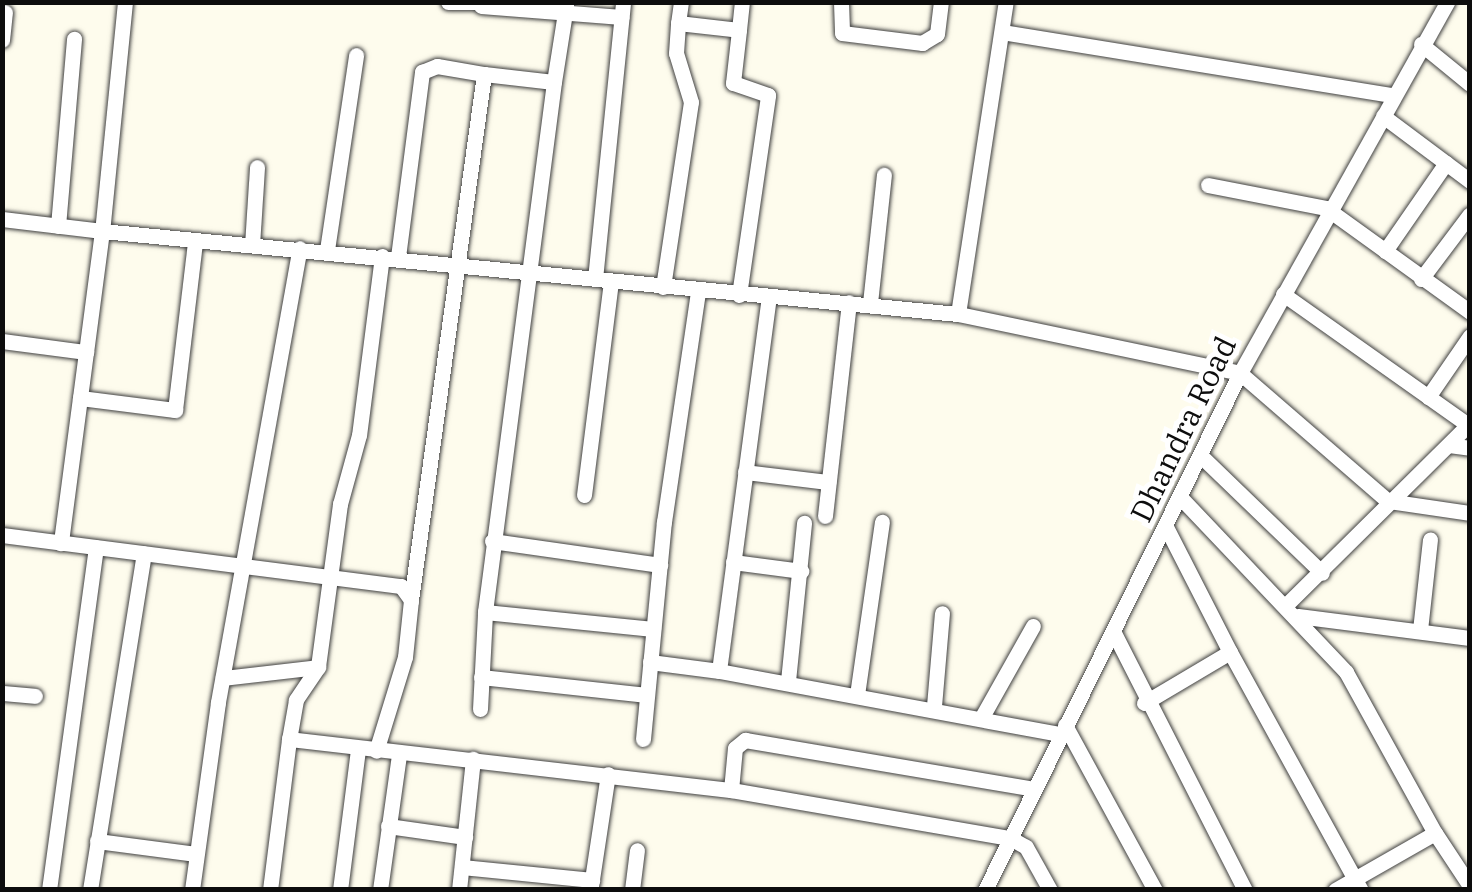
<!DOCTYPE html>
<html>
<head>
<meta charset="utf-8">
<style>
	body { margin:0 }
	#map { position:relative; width:1472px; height:892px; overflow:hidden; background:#fefced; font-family:"IBM Plex Serif",serif }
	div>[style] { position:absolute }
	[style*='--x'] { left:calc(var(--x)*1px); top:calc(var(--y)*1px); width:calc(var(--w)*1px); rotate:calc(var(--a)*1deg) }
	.roads { filter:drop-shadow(0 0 2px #404040) drop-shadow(0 0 2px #404040) }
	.minor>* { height:15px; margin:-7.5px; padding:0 7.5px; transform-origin:7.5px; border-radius:7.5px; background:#fff }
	span { translate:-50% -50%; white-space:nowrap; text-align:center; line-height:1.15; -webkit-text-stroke:10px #fff; paint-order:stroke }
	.street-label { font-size:30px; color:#0d0d0d }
	.frame { position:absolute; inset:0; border:5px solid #0d0d0d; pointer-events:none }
</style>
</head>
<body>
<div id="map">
	<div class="roads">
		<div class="minor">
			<div style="--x:125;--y:2;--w:230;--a:95.7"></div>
			<div style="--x:102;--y:231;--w:860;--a:5.54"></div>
			<div style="--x:958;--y:314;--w:288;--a:11.8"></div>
			<div style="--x:1240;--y:373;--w:196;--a:40.9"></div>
			<div style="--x:1388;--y:501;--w:83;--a:8.3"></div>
			<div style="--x:448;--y:2;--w:33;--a:0"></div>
			<div style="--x:681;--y:2;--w:21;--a:98"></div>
			<div style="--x:678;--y:23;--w:61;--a:6.5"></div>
			<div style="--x:739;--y:30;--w:28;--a:-84"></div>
			<div style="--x:841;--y:2;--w:31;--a:88"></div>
			<div style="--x:842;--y:33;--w:81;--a:7.1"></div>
			<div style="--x:922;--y:43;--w:17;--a:-31"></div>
			<div style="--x:937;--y:34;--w:32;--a:-83"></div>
			<div style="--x:481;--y:6;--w:141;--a:4.5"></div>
			<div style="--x:1002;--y:32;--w:395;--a:9.2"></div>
			<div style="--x:2;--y:40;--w:28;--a:-84"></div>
			<div style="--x:1421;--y:44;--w:63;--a:39.2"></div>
			<div style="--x:554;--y:82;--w:77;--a:-81"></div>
			<div style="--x:1383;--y:116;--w:109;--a:36.8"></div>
			<div style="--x:1208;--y:185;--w:120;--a:11"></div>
			<div style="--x:1326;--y:208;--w:178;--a:35.8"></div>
			<div style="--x:2;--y:219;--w:101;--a:6.8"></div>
			<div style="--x:102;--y:231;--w:122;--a:97.5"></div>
			<div style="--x:58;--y:226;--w:188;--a:-85.1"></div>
			<div style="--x:252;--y:245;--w:78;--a:-86.3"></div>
			<div style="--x:327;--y:250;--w:197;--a:-81.5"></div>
			<div style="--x:1385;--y:251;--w:107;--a:-55.3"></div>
			<div style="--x:382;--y:256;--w:180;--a:97.3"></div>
			<div style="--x:359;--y:435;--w:72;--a:105.4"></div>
			<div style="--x:340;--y:504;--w:164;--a:97.7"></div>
			<div style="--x:318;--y:667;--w:40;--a:124"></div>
			<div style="--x:296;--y:700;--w:40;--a:100"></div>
			<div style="--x:289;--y:739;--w:445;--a:6.6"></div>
			<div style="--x:731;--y:790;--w:283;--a:9.8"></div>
			<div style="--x:1010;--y:838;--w:18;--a:29"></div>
			<div style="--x:1026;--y:847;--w:49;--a:60.8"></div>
			<div style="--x:398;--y:257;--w:187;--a:-82.6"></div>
			<div style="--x:422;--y:72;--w:16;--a:-22"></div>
			<div style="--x:437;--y:66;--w:48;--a:9.7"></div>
			<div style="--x:595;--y:279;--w:278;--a:-84.2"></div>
			<div style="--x:1421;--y:279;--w:81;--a:-53"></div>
			<div style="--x:663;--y:287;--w:187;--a:-81.4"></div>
			<div style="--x:691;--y:102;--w:51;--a:-107"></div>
			<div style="--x:676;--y:53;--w:30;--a:-86"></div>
			<div style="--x:1283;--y:294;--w:227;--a:35.3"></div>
			<div style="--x:739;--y:295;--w:202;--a:-81.7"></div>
			<div style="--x:768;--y:95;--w:37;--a:-161"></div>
			<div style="--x:733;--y:83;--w:53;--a:-83.5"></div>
			<div style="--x:769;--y:296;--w:378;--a:97.6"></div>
			<div style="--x:719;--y:671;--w:347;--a:10.5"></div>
			<div style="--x:870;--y:303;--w:129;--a:-83.8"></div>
			<div style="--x:958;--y:314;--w:316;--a:-81.3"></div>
			<div style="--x:2;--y:341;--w:85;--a:7.5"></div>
			<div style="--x:86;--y:352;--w:193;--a:97.5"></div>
			<div style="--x:1428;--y:397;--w:74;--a:-55.5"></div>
			<div style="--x:80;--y:398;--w:96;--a:7.2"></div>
			<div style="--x:175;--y:410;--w:169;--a:-83.2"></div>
			<div style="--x:1449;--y:445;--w:21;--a:8"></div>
			<div style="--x:1201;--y:456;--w:168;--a:44"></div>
			<div style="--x:745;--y:472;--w:84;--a:6.9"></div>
			<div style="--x:584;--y:495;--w:216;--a:-82.8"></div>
			<div style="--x:1181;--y:498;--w:240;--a:46.5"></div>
			<div style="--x:1346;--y:672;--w:184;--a:61.1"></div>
			<div style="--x:1435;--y:833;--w:115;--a:150.3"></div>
			<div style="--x:825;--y:516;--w:215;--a:-83.6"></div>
			<div style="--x:1166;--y:527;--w:140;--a:62.9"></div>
			<div style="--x:2;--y:535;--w:402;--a:7.3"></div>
			<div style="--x:401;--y:586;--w:17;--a:54"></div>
			<div style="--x:411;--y:600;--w:57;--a:96"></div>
			<div style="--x:405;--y:657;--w:98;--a:107.1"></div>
			<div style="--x:492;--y:541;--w:170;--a:8.1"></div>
			<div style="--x:733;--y:562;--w:69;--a:7.5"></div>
			<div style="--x:411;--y:600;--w:531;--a:-82.1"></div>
			<div style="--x:484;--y:74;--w:70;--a:6.5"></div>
			<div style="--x:554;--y:82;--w:534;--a:97.42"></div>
			<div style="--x:1286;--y:605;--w:259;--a:-44.7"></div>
			<div style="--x:1298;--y:616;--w:173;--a:7.3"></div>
			<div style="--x:1420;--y:630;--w:91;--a:-83.7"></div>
			<div style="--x:1113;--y:631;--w:291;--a:63"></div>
			<div style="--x:650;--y:662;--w:70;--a:7.4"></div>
			<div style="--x:481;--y:677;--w:167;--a:6.2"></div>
			<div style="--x:223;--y:678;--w:96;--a:-6.6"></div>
			<div style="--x:788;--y:681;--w:159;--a:-84.2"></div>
			<div style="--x:2;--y:693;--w:33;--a:5"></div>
			<div style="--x:857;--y:695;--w:175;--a:-81.8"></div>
			<div style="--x:1144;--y:703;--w:100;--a:-30.7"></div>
			<div style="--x:1230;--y:652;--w:272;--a:61.2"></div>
			<div style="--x:934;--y:706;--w:93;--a:-85.1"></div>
			<div style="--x:480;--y:709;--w:97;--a:-87"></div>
			<div style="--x:485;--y:612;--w:169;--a:5.8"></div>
			<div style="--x:983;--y:715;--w:102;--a:-60.7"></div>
			<div style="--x:1065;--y:725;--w:188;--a:61.4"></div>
			<div style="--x:643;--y:739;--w:218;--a:-84.5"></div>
			<div style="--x:664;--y:522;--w:233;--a:-81.6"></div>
			<div style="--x:731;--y:790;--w:42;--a:-84.6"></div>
			<div style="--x:735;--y:748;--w:13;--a:-39"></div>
			<div style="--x:745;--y:740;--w:293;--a:9.6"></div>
			<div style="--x:388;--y:826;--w:78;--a:8.1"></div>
			<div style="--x:1435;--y:833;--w:64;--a:56.6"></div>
			<div style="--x:97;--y:841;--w:100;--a:7.5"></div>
			<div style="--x:462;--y:867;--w:131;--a:5.7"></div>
			<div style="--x:591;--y:886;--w:113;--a:-81.4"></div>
			<div style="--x:49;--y:890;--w:346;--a:-82.2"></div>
			<div style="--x:90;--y:890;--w:341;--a:-80.9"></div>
			<div style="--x:192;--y:890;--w:190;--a:-82.1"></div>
			<div style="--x:218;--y:702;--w:461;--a:-79.8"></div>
			<div style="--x:270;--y:890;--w:152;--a:-82.8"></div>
			<div style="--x:340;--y:890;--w:142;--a:-82.7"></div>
			<div style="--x:380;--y:890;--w:137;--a:-82"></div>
			<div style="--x:459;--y:890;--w:132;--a:-83.9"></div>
			<div style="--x:632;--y:890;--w:40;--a:-82.9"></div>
			<div style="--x:985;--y:890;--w:576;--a:-63.75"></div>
			<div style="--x:1240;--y:373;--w:425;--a:-60.8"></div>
		</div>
	</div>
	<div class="street-label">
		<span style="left:1183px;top:429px;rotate:-64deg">Dhandra Road</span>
	</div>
	<div class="frame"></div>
</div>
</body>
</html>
